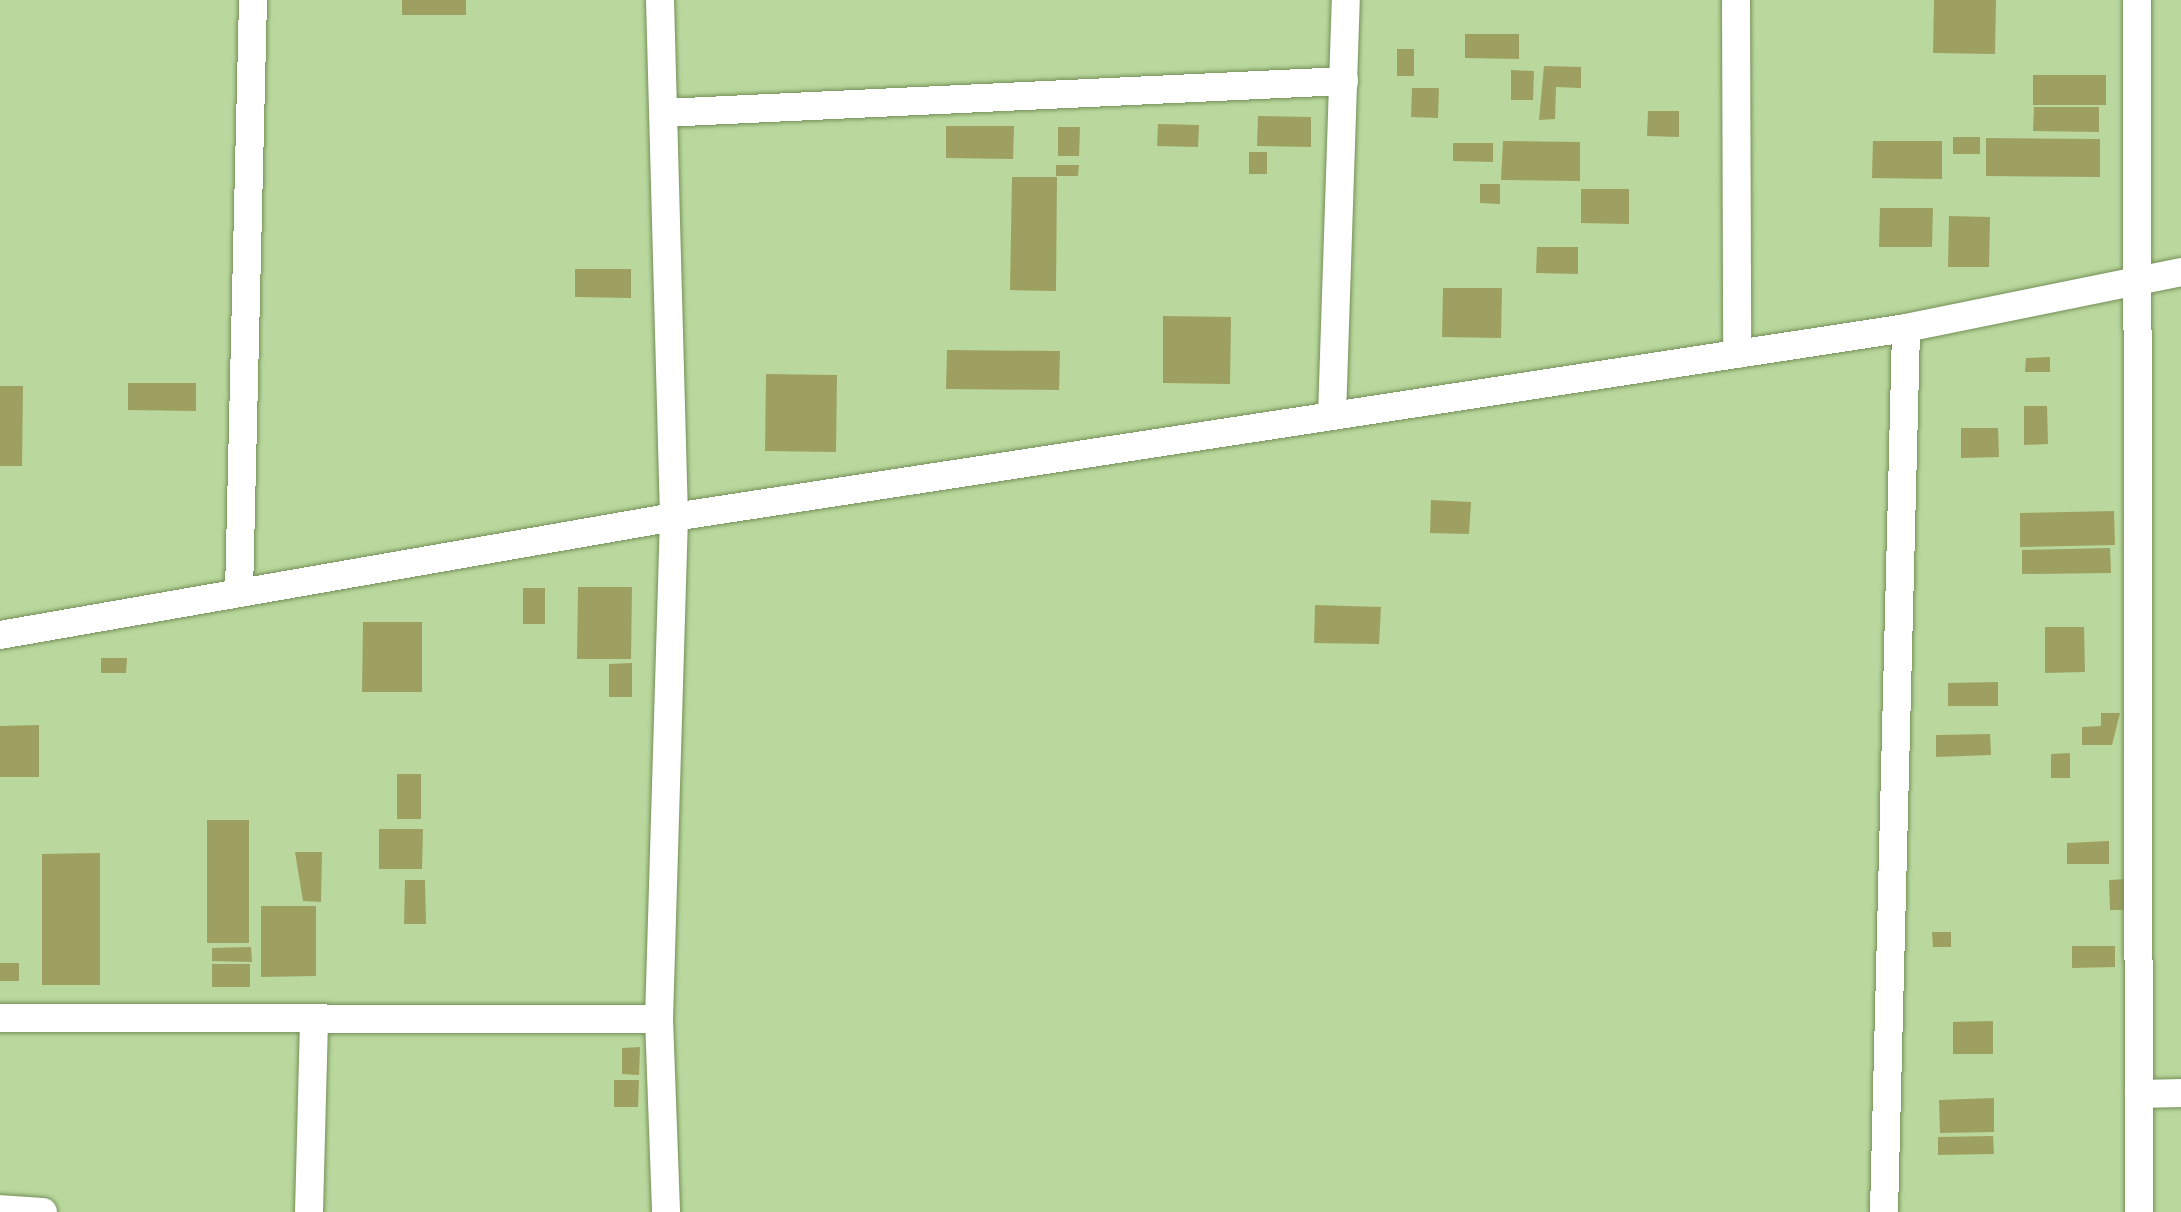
<!DOCTYPE html>
<html>
<head>
<meta charset="utf-8">
<style>
	body { margin:0 }
	#map { position:relative; width:2181px; height:1212px; overflow:hidden; background:#bad89d; font-family:"Golos Text",sans-serif }
	div>[style] { position:absolute }
	[style*='--x'] { left:calc(var(--x)*1px); top:calc(var(--y)*1px); width:calc(var(--w)*1px); rotate:calc(var(--a)*1deg) }
	.building>* { inset:0; background:#9ea061 }
	.roads { filter:drop-shadow(0 0 2px #748f58) drop-shadow(0 0 2px #748f58) }
	.minor>* { height:28px; margin:-14px; padding:0 14px; transform-origin:14px; border-radius:14px; background:#fff }
	span { translate:-50% -50%; white-space:nowrap; text-align:center; line-height:1.15; -webkit-text-stroke:10px #c7e5aa; paint-order:stroke }
</style>
</head>
<body>
<div id="map">
	<div class="building">
		<div style="clip-path:polygon(402px 0,466px 0,466px 15px,402px 15px)"></div>
		<div style="clip-path:polygon(1934px 0,1996px 0,1995px 54px,1933px 53px)"></div>
		<div style="clip-path:polygon(1465px 34px,1519px 34px,1519px 59px,1465px 58px)"></div>
		<div style="clip-path:polygon(1397px 49px,1414px 49px,1414px 76px,1397px 76px)"></div>
		<div style="clip-path:polygon(1544px 66px,1581px 67px,1581px 88px,1556px 87px,1555px 119px,1539px 120px)"></div>
		<div style="clip-path:polygon(1511px 70px,1534px 71px,1533px 100px,1511px 100px)"></div>
		<div style="clip-path:polygon(2033px 75px,2106px 75px,2106px 105px,2033px 105px)"></div>
		<div style="clip-path:polygon(1412px 88px,1439px 88px,1438px 118px,1411px 117px)"></div>
		<div style="clip-path:polygon(2034px 107px,2099px 107px,2099px 132px,2033px 131px)"></div>
		<div style="clip-path:polygon(1648px 111px,1679px 111px,1679px 137px,1647px 136px)"></div>
		<div style="clip-path:polygon(1258px 116px,1311px 117px,1311px 147px,1257px 146px)"></div>
		<div style="clip-path:polygon(1158px 124px,1199px 125px,1198px 147px,1157px 146px)"></div>
		<div style="clip-path:polygon(946px 126px,1014px 126px,1013px 159px,946px 158px)"></div>
		<div style="clip-path:polygon(1058px 127px,1080px 127px,1079px 156px,1058px 156px)"></div>
		<div style="clip-path:polygon(1953px 137px,1980px 137px,1980px 154px,1953px 154px)"></div>
		<div style="clip-path:polygon(1986px 138px,2100px 139px,2100px 177px,1986px 176px)"></div>
		<div style="clip-path:polygon(1503px 141px,1580px 142px,1580px 181px,1501px 180px)"></div>
		<div style="clip-path:polygon(1873px 141px,1942px 141px,1942px 179px,1872px 178px)"></div>
		<div style="clip-path:polygon(1453px 143px,1493px 143px,1493px 162px,1453px 161px)"></div>
		<div style="clip-path:polygon(1249px 152px,1267px 152px,1267px 174px,1249px 174px)"></div>
		<div style="clip-path:polygon(1056px 165px,1079px 165px,1078px 176px,1056px 176px)"></div>
		<div style="clip-path:polygon(1012px 177px,1057px 177px,1056px 291px,1010px 290px)"></div>
		<div style="clip-path:polygon(1480px 184px,1500px 184px,1500px 204px,1480px 203px)"></div>
		<div style="clip-path:polygon(1581px 189px,1629px 189px,1629px 224px,1581px 223px)"></div>
		<div style="clip-path:polygon(1880px 208px,1933px 208px,1932px 247px,1879px 247px)"></div>
		<div style="clip-path:polygon(1949px 216px,1990px 217px,1989px 267px,1948px 267px)"></div>
		<div style="clip-path:polygon(1537px 247px,1578px 247px,1578px 274px,1536px 273px)"></div>
		<div style="clip-path:polygon(575px 269px,631px 269px,631px 298px,575px 297px)"></div>
		<div style="clip-path:polygon(1443px 288px,1502px 288px,1501px 338px,1442px 337px)"></div>
		<div style="clip-path:polygon(1163px 316px,1231px 317px,1230px 384px,1163px 383px)"></div>
		<div style="clip-path:polygon(947px 350px,1060px 351px,1059px 390px,946px 389px)"></div>
		<div style="clip-path:polygon(2050px 357px,2050px 372px,2025px 372px,2026px 358px)"></div>
		<div style="clip-path:polygon(766px 374px,837px 375px,836px 452px,765px 451px)"></div>
		<div style="clip-path:polygon(128px 383px,196px 383px,196px 411px,128px 410px)"></div>
		<div style="clip-path:polygon(0 386px,23px 386px,22px 466px,0 466px)"></div>
		<div style="clip-path:polygon(2024px 406px,2047px 406px,2048px 444px,2024px 445px)"></div>
		<div style="clip-path:polygon(1961px 428px,1998px 428px,1999px 457px,1961px 458px)"></div>
		<div style="clip-path:polygon(1431px 500px,1471px 502px,1469px 534px,1430px 533px)"></div>
		<div style="clip-path:polygon(2114px 511px,2115px 545px,2020px 547px,2020px 513px)"></div>
		<div style="clip-path:polygon(2110px 548px,2111px 573px,2022px 574px,2022px 550px)"></div>
		<div style="clip-path:polygon(578px 587px,632px 587px,631px 659px,577px 659px)"></div>
		<div style="clip-path:polygon(523px 588px,545px 588px,545px 624px,523px 624px)"></div>
		<div style="clip-path:polygon(1315px 605px,1381px 607px,1379px 644px,1314px 643px)"></div>
		<div style="clip-path:polygon(363px 622px,422px 622px,422px 692px,362px 692px)"></div>
		<div style="clip-path:polygon(2045px 627px,2084px 627px,2085px 672px,2045px 673px)"></div>
		<div style="clip-path:polygon(101px 658px,127px 658px,126px 673px,101px 673px)"></div>
		<div style="clip-path:polygon(632px 663px,632px 697px,609px 697px,609px 664px)"></div>
		<div style="clip-path:polygon(1998px 682px,1998px 706px,1948px 706px,1948px 683px)"></div>
		<div style="clip-path:polygon(2101px 713px,2120px 713px,2112px 745px,2082px 745px,2082px 727px,2101px 726px)"></div>
		<div style="clip-path:polygon(39px 725px,39px 777px,0 777px,0 726px)"></div>
		<div style="clip-path:polygon(1990px 734px,1991px 755px,1936px 757px,1936px 735px)"></div>
		<div style="clip-path:polygon(2070px 753px,2070px 778px,2051px 778px,2051px 754px)"></div>
		<div style="clip-path:polygon(397px 774px,421px 774px,421px 819px,397px 819px)"></div>
		<div style="clip-path:polygon(207px 820px,249px 820px,249px 943px,207px 943px)"></div>
		<div style="clip-path:polygon(379px 829px,423px 829px,422px 869px,379px 869px)"></div>
		<div style="clip-path:polygon(2109px 841px,2109px 864px,2067px 864px,2067px 843px)"></div>
		<div style="clip-path:polygon(295px 852px,322px 852px,321px 902px,303px 901px)"></div>
		<div style="clip-path:polygon(100px 853px,100px 985px,42px 985px,42px 854px)"></div>
		<div style="clip-path:polygon(2127px 879px,2128px 910px,2110px 910px,2109px 880px)"></div>
		<div style="clip-path:polygon(405px 880px,425px 880px,426px 924px,404px 924px)"></div>
		<div style="clip-path:polygon(261px 906px,316px 906px,316px 976px,261px 977px)"></div>
		<div style="clip-path:polygon(1932px 932px,1951px 932px,1951px 947px,1933px 947px)"></div>
		<div style="clip-path:polygon(2072px 946px,2115px 946px,2115px 967px,2072px 968px)"></div>
		<div style="clip-path:polygon(251px 947px,252px 962px,212px 961px,212px 948px)"></div>
		<div style="clip-path:polygon(0 963px,19px 963px,19px 981px,0 981px)"></div>
		<div style="clip-path:polygon(212px 964px,250px 964px,250px 987px,212px 987px)"></div>
		<div style="clip-path:polygon(1993px 1021px,1993px 1054px,1953px 1054px,1953px 1022px)"></div>
		<div style="clip-path:polygon(640px 1047px,639px 1075px,622px 1074px,622px 1048px)"></div>
		<div style="clip-path:polygon(614px 1080px,639px 1080px,638px 1107px,614px 1107px)"></div>
		<div style="clip-path:polygon(1994px 1098px,1994px 1132px,1940px 1133px,1939px 1100px)"></div>
		<div style="clip-path:polygon(1993px 1136px,1994px 1154px,1938px 1155px,1938px 1137px)"></div>
	</div>
	<div class="roads">
		<div class="minor">
			<div style="--x:660;--y:0;--w:517;--a:88.45"></div>
			<div style="--x:674;--y:517;--w:502;--a:91.71"></div>
			<div style="--x:659;--y:1019;--w:193;--a:87.9"></div>
			<div style="--x:1736;--y:0;--w:354;--a:89.8"></div>
			<div style="--x:2137;--y:0;--w:1212;--a:89.91"></div>
			<div style="--x:663;--y:113;--w:682;--a:-2.69"></div>
			<div style="--x:1332;--y:416;--w:416;--a:-88.1"></div>
			<div style="--x:239;--y:593;--w:593;--a:-88.65"></div>
			<div style="--x:0;--y:635;--w:684;--a:-9.93"></div>
			<div style="--x:674;--y:517;--w:1246;--a:-8.72"></div>
			<div style="--x:1906;--y:328;--w:281;--a:-11.5"></div>
			<div style="--x:0;--y:1018;--w:659;--a:0.09"></div>
			<div style="--x:2139;--y:1094;--w:42;--a:-1.4"></div>
			<div style="--x:0;--y:1209;--w:43;--a:4"></div>
			<div style="--x:309;--y:1212;--w:189;--a:-88.5"></div>
			<div style="--x:1884;--y:1212;--w:884;--a:-88.57"></div>
		</div>
	</div>
</div>
</body>
</html>
